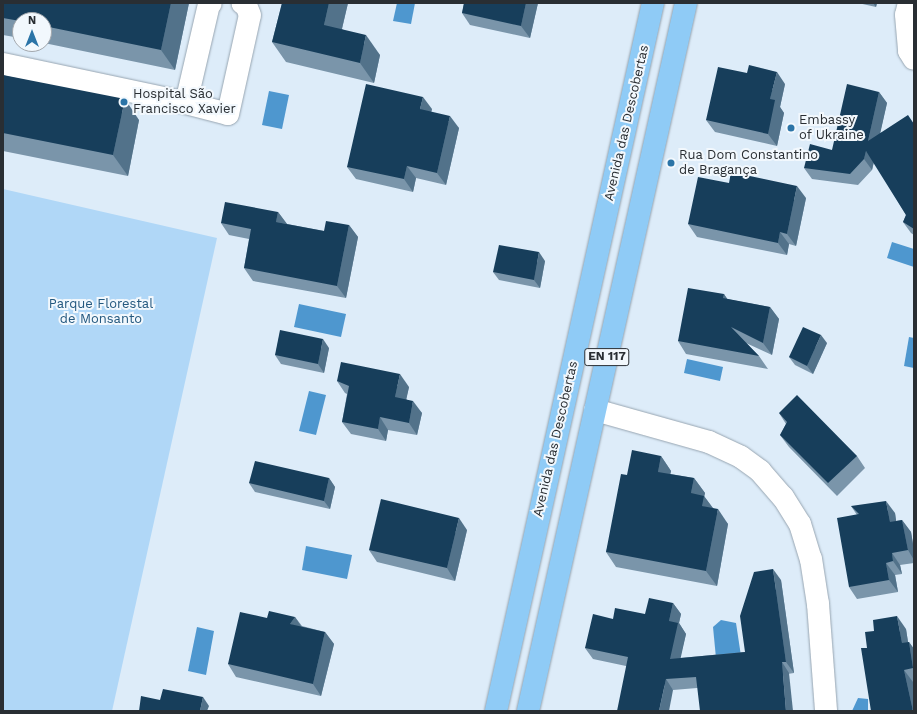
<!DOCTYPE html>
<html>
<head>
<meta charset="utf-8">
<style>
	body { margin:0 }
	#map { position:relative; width:917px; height:714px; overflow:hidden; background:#ddecf9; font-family:"Work Sans",sans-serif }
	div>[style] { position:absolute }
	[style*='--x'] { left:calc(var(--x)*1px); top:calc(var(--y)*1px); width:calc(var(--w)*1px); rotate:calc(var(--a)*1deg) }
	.green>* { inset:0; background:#b0d7f7 }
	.water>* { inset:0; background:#4e97cf }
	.roads { filter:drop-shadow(0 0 1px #97a5b1) drop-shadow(0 0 1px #97a5b1) }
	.minor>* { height:22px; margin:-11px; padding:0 11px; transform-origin:11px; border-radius:11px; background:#fff }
	.major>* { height:22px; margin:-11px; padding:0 11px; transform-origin:11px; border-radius:11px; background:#8fcbf6 }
	.wall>* { inset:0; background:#7a95aa }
	.shaded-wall>* { inset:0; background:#52728a }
	.building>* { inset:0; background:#173e5b }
	.dots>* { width:11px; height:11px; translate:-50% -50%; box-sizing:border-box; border:2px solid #f2f8fd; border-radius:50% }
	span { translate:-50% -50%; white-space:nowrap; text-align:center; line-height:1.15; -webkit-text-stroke:4px #f2f8fd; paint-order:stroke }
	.shield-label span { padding:1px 3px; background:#f2f8fd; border:1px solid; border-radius:3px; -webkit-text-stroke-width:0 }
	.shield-label { font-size:12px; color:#292e33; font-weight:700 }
	.poi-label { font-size:13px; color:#292e33 }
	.left { translate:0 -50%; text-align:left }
	.street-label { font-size:13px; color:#292e33 }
	.park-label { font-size:13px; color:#23587f }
	.frame { position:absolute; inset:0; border:4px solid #292e33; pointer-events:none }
	.north { position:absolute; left:12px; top:12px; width:40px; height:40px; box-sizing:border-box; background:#f2f8fd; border:1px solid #a2a7ac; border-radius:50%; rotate:0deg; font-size:11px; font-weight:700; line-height:16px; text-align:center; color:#292e33 }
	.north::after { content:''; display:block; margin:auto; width:14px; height:18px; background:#2b74a7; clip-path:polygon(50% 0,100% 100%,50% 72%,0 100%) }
</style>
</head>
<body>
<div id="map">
	<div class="green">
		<div style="clip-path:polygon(3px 189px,217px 238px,112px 711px,3px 711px)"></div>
	</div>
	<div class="water">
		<div style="clip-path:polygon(397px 3px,415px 3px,411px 24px,393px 21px)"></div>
		<div style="clip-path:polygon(269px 91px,289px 95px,282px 129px,262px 125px)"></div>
		<div style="clip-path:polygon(892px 242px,914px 249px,914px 267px,887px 258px)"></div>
		<div style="clip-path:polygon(299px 304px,346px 314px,341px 337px,294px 327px)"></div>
		<div style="clip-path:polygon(909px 337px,914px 338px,914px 368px,904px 366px)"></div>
		<div style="clip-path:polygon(687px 359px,723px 367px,720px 381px,684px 373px)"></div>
		<div style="clip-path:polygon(309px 391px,326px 395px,316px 435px,299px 431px)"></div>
		<div style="clip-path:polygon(306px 546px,352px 555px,347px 579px,302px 570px)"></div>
		<div style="clip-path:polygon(721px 620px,736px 623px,741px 656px,716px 658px,713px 627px)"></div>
		<div style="clip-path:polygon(197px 627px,214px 631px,206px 675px,188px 671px)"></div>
		<div style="clip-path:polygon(858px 698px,868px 699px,868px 711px,852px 711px)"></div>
	</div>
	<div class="roads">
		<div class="minor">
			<div style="--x:909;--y:3;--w:12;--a:104"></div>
			<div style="--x:906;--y:15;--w:36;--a:85"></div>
			<div style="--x:909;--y:51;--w:9;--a:58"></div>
			<div style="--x:3;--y:64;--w:187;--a:12"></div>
			<div style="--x:186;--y:103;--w:43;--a:14.7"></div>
			<div style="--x:228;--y:114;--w:101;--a:-77.5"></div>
			<div style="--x:250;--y:15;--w:11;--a:-112"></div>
			<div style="--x:246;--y:5;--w:4;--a:-153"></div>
			<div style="--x:186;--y:103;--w:102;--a:-76.9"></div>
			<div style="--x:209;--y:4;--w:2;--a:-27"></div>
			<div style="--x:595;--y:410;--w:118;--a:15.7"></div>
			<div style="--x:709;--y:442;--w:35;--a:25"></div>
			<div style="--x:741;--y:457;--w:24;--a:36"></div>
			<div style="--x:760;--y:471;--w:35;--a:49"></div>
			<div style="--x:783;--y:497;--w:32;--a:58"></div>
			<div style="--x:800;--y:524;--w:37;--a:73"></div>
			<div style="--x:811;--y:559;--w:46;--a:81.2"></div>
			<div style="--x:818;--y:604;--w:107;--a:85.7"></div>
		</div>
		<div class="major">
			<div style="--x:496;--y:711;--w:725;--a:-77.5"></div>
			<div style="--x:528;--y:711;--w:725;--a:-77.42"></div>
		</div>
	</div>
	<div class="wall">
		<div style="clip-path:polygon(3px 3px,189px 3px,175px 70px,44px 43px,44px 20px,20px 20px,20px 38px,3px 35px)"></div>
		<div style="clip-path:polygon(282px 3px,348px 3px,342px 29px,380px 55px,374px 83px,286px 62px,272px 42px)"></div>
		<div style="clip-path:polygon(464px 3px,538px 3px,530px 38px,470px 25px,462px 13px)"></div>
		<div style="clip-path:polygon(858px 3px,877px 3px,876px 7px)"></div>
		<div style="clip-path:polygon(3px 75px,139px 120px,128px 176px,3px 151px)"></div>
		<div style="clip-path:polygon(785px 84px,780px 107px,784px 113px,777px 146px,715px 132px,706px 120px)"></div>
		<div style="clip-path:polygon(879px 92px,887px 103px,880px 133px,914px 123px,914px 235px,911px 233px,903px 222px,906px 215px,874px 162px,872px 170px,858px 185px,812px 179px,804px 168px,832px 150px)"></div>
		<div style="clip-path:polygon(432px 109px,431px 112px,459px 128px,446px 185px,416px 178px,413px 192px,356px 179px,347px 167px)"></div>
		<div style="clip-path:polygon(806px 198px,796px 246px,789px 244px,787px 255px,697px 237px,688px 224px)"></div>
		<div style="clip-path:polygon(278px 212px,287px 224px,324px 231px,349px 225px,358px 237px,346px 298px,253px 281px,244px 268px,249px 239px,229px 235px,221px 223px)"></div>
		<div style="clip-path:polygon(545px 261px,540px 288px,499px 280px,493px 272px)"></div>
		<div style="clip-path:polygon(724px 294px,727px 299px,770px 307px,779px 319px,772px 355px,746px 343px,759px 356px,768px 369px,686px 354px,678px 341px)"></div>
		<div style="clip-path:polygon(827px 343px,813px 374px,795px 365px,789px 357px)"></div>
		<div style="clip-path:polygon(329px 348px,324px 373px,281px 364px,275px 355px)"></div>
		<div style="clip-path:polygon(337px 381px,409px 387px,406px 399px,422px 413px,417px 435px,388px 430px,386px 441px,351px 434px,342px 422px,347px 394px,345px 393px)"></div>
		<div style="clip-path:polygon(779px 413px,857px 456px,865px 468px,837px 496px,789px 447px,780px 435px,786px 424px)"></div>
		<div style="clip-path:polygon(661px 456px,671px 471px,670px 474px,694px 478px,705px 493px,704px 496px,713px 508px,728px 524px,717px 586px,616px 567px,606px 552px,627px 475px)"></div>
		<div style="clip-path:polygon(329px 478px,335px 487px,330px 509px,255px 492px,249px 483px)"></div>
		<div style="clip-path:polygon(851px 506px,895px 513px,896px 521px,902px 520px,911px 532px,914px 550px,914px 563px,900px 565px,902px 574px,895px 575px,898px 592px,857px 599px,849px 587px,857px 515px)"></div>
		<div style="clip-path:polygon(467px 530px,455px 581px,377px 562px,369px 550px)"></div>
		<div style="clip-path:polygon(781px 580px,794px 673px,697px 688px,673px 690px,626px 666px,593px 659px,585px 648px,613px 619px,645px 614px,673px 603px,681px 614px,679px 623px,686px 634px,680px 658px,745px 652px)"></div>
		<div style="clip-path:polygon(295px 617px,302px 626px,325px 632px,334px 644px,321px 696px,236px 677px,228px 664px,267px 618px)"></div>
		<div style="clip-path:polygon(906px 629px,908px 642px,909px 642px,914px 649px,914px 682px,913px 682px,914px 687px,914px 711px,867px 648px)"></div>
	</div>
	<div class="shaded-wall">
		<div style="clip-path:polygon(171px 3px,189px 3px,175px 70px,161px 50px)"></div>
		<div style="clip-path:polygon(329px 3px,348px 3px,338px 45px,324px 25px)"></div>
		<div style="clip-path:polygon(526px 3px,538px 3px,530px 38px,521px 26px)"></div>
		<div style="clip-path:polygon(873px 3px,877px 3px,876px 7px)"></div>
		<div style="clip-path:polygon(366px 35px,380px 55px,374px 83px,360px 63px)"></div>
		<div style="clip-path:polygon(777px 72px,785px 84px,780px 107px,784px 113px,777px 146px,768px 134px,770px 99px)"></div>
		<div style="clip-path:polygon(879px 92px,887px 103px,876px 152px,868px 141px)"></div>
		<div style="clip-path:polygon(423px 97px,432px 109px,429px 121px,420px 109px)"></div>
		<div style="clip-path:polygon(125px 99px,139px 120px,128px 176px,113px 155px)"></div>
		<div style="clip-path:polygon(450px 116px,459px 128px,446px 185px,437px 173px)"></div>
		<div style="clip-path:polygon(866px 151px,874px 161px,872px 170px,864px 159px)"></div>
		<div style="clip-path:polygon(407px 166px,416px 178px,413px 192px,404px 179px)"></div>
		<div style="clip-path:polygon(797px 186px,806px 198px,796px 246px,787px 234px)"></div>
		<div style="clip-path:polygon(278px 212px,287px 224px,276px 222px)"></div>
		<div style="clip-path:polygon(349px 225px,358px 237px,346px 298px,337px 286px)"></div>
		<div style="clip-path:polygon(780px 232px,789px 244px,787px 255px,778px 243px)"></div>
		<div style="clip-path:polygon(539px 252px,545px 261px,540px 288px,534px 280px)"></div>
		<div style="clip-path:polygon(724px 294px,732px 306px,723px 298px)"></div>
		<div style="clip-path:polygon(770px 307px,779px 319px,772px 355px,763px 343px)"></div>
		<div style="clip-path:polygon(821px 335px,827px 343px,813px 374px,807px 366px)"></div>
		<div style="clip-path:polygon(323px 339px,329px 348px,324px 373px,318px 364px)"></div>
		<div style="clip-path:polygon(400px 374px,409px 387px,404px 410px,395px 397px)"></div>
		<div style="clip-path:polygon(413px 401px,422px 413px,417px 435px,409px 423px)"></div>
		<div style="clip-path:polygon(380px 417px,388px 430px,386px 441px,378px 429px)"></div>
		<div style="clip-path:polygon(661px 456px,671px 471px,668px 486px,658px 472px)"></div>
		<div style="clip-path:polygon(329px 478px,335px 487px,330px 509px,324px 501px)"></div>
		<div style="clip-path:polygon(694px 478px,705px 493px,702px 508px,691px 493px)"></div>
		<div style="clip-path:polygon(704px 496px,715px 511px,702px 506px)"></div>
		<div style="clip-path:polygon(886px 501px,895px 513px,898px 534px,890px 522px)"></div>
		<div style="clip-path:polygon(718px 509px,728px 524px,717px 586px,706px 571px)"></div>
		<div style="clip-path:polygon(459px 518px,467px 530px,455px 581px,447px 568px)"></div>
		<div style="clip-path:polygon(902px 520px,911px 532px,914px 550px,914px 560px,908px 550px)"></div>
		<div style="clip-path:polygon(892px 553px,900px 565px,902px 574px,893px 561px)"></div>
		<div style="clip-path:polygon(886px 563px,895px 575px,898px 592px,889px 580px)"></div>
		<div style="clip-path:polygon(773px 569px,781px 580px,794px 673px,786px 662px)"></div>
		<div style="clip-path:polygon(673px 603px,681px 614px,679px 623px,686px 634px,678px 670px,670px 659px,669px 621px)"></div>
		<div style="clip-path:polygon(897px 616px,906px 629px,910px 655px,902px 643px)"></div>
		<div style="clip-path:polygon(295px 617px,303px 629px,290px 624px)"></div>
		<div style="clip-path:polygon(325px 632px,334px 644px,321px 696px,313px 684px)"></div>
		<div style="clip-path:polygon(909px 642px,914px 649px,914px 669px,913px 668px)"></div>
		<div style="clip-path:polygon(782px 662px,789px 673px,793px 711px,786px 711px)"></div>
		<div style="clip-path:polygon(904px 670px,913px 682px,914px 687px,914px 711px,913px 711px)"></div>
		<div style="clip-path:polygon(666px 679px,673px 690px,669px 711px,659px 711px)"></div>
		<div style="clip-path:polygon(203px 697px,209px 706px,207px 711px,200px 711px)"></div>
	</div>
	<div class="building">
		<div style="clip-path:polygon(3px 3px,171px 3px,161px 50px,44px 26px,44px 20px,20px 20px,20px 21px,3px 18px)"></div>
		<div style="clip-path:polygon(282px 3px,329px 3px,324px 25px,366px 35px,360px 63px,272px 42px)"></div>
		<div style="clip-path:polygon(464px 3px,526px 3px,521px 26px,462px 13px)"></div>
		<div style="clip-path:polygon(749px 65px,777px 72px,770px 99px,775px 100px,768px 134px,706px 120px,718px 67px,747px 73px)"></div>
		<div style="clip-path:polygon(3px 75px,125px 99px,113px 155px,3px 133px)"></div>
		<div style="clip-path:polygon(366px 84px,423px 97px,420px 109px,450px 116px,437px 173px,407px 166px,404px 179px,347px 167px)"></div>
		<div style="clip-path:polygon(847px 84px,879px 92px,868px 141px,908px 115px,914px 124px,914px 229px,903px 222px,906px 215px,866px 151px,864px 159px,850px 174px,804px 168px,810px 144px,832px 150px)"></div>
		<div style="clip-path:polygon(731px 172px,797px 186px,787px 234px,780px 232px,778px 243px,688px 224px,698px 177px,729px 183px)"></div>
		<div style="clip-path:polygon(225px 202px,278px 212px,276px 222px,324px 231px,326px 221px,349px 225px,337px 286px,244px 268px,251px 229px,221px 223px)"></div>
		<div style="clip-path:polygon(499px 245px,539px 252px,534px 280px,493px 272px)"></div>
		<div style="clip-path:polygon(688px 288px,724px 294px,723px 298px,770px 307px,763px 343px,731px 327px,759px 356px,678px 341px)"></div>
		<div style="clip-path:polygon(803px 327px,821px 335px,807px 366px,789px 357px)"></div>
		<div style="clip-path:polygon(280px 330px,323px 339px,318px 364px,275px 355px)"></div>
		<div style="clip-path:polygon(341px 362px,400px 374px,395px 397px,413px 401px,409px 423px,380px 417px,378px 429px,342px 422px,349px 386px,337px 381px)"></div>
		<div style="clip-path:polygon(797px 395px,857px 456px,828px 483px,780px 435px,787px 422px,779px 413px)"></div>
		<div style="clip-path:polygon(632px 450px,661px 456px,658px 472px,694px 478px,691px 493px,704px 496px,702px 506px,718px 509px,706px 571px,606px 552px,621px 474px,627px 475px)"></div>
		<div style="clip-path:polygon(255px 461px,329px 478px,324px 501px,249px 483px)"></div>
		<div style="clip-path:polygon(381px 499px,459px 518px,447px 568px,369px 550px)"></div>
		<div style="clip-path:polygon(886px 501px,890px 522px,902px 520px,908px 550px,892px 553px,893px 561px,886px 563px,889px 580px,849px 587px,837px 518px,859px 514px,851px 506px)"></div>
		<div style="clip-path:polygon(773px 569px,786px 662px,782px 662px,786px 711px,700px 711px,696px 677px,666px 679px,659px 711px,617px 711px,628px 657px,585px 648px,593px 614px,613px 619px,615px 608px,645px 614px,649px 598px,673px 603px,669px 621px,678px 623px,670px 659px,745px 652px,740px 616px,754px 572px)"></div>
		<div style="clip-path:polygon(269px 611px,295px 617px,290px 624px,325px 632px,313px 684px,228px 664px,240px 612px,267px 618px)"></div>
		<div style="clip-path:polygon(897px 616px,902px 643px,909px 642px,913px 668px,904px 670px,913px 711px,871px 711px,861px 648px,867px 648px,865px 632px,874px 631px,873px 620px)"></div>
		<div style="clip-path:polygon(163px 689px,203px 697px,200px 711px,139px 711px,141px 696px,160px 700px)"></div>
	</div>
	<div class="dots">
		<div style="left:124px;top:102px;background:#2b74a7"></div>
		<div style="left:791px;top:128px;background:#2b74a7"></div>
		<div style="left:671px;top:163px;background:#2b74a7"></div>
	</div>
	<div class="shield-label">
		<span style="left:607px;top:357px">EN 117</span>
	</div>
	<div class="poi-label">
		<span class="left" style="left:133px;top:102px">Hospital São<br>Francisco Xavier</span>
		<span class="left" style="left:799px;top:128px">Embassy<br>of Ukraine</span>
		<span class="left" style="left:679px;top:163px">Rua Dom Constantino<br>de Bragança</span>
	</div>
	<div class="street-label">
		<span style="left:627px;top:123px;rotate:-77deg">Avenida das Descobertas</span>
		<span style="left:556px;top:439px;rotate:-77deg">Avenida das Descobertas</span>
	</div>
	<div class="park-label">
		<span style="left:101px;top:312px">Parque Florestal<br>de Monsanto</span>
	</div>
	<div class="frame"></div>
	<div class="north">N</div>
</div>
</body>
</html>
